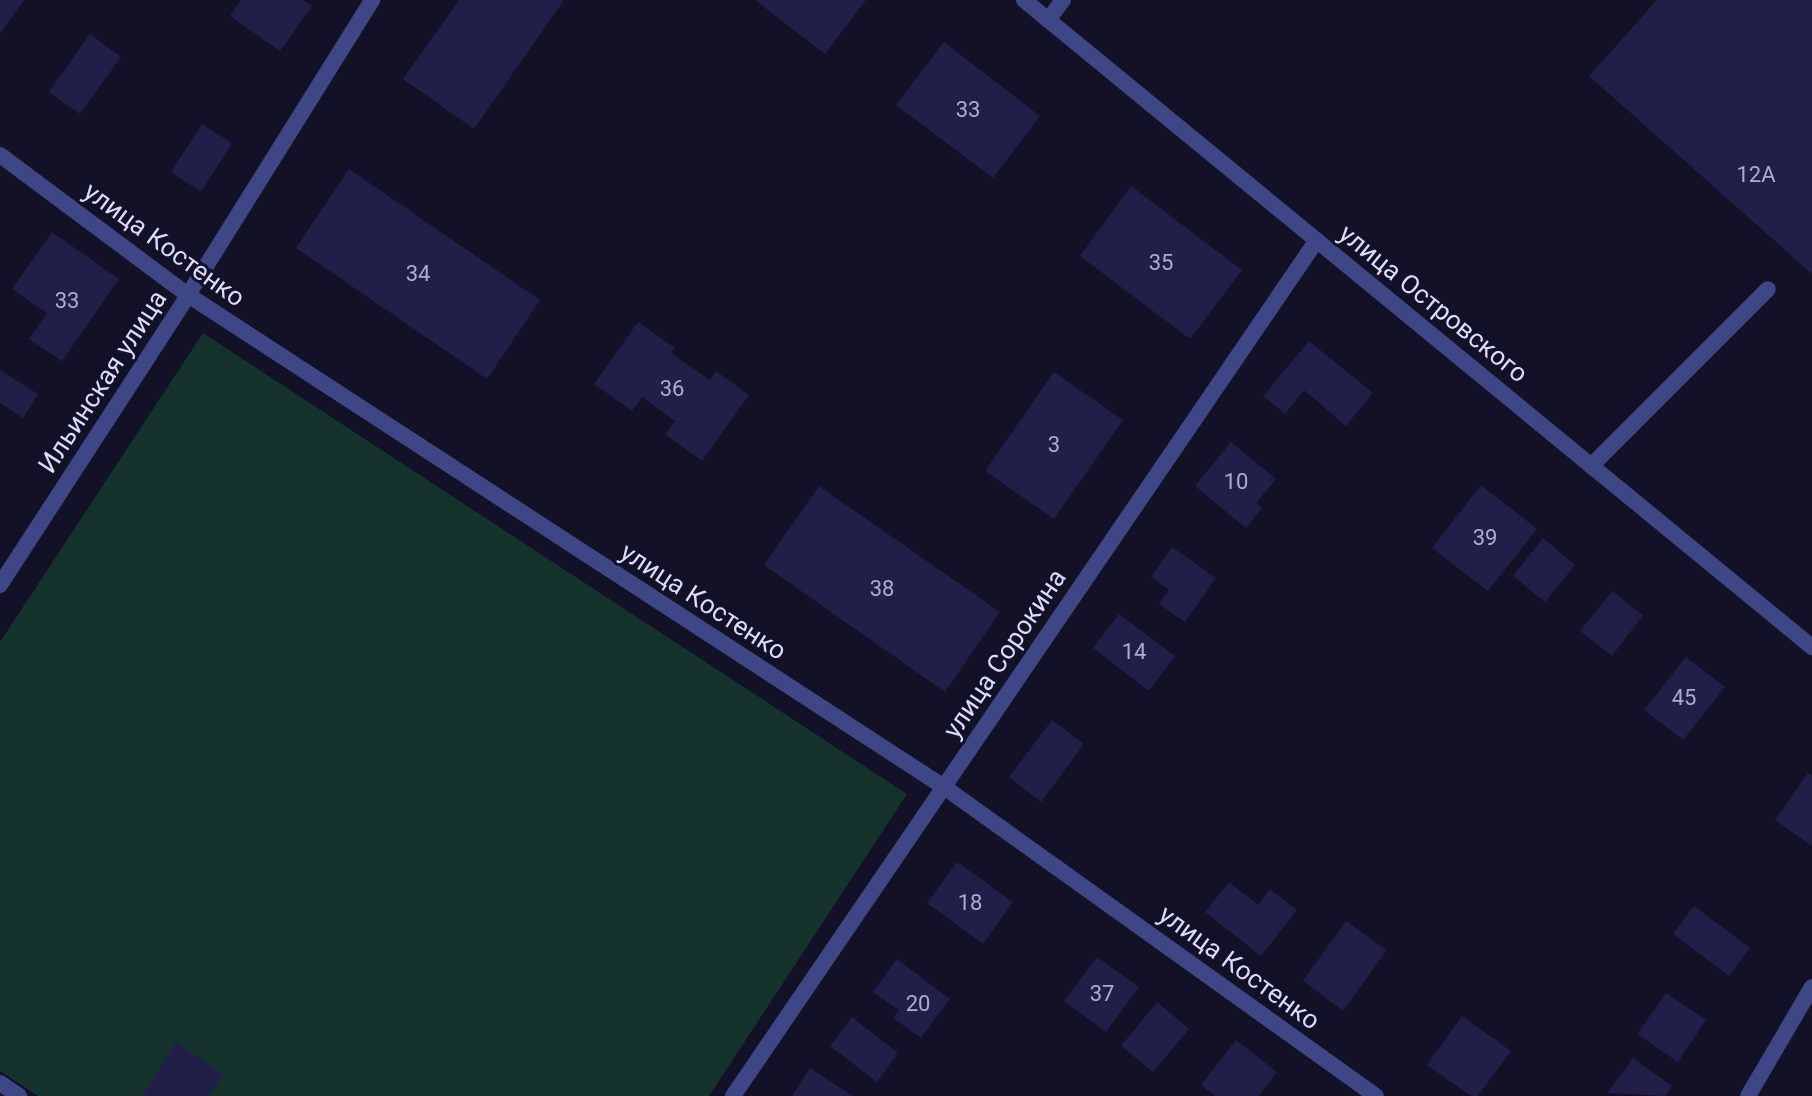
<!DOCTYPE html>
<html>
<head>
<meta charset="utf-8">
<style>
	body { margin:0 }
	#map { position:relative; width:1812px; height:1096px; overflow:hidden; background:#121128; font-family:Roboto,sans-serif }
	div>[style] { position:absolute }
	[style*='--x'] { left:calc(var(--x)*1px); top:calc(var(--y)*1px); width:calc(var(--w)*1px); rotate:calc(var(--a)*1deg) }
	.green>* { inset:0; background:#15322c }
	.building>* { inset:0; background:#211e48 }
	.service>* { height:16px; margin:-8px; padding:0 8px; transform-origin:8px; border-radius:8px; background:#3f4685 }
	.minor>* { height:16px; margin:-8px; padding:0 8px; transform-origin:8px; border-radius:8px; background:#3f4685 }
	span { translate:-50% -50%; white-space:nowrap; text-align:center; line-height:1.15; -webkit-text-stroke:6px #121128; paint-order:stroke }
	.number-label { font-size:22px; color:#acacd0 }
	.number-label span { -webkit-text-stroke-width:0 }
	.street-label { font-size:26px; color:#dadbfd }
</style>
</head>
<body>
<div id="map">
	<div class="green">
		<div style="clip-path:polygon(203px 333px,907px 794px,709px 1096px,38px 1096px,0 1071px,0 642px)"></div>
	</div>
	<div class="building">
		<div style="clip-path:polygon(0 0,24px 0,0 34px)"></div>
		<div style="clip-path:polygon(241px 0,303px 0,312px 6px,280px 51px,230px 16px)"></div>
		<div style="clip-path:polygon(459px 0,564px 0,474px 129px,403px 79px)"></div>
		<div style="clip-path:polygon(755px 0,866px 0,825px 54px)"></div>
		<div style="clip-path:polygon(1657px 0,1812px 0,1812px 274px,1589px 76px)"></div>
		<div style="clip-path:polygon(90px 34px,121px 57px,80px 114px,49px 92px)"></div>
		<div style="clip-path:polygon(944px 42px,1040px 116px,993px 178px,896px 105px)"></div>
		<div style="clip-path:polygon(202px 124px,232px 143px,201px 192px,171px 172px)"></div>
		<div style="clip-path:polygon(349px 169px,540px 300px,487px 379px,296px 248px)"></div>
		<div style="clip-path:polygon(1131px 186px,1242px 270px,1190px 339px,1080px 256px)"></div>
		<div style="clip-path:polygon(52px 232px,119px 279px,62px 361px,29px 339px,47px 313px,12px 289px)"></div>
		<div style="clip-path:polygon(638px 322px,675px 348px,671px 353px,710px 380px,716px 371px,749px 395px,702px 461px,665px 434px,675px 421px,642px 397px,632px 411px,594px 384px)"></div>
		<div style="clip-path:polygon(1309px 341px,1373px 393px,1346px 426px,1304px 390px,1285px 414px,1263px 396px)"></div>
		<div style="clip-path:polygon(0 370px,38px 394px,23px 418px,0 403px)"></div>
		<div style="clip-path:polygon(1054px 372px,1123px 420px,1054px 519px,985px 471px)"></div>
		<div style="clip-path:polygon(1231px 442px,1276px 479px,1256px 503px,1262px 508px,1246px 528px,1195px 486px)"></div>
		<div style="clip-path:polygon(1481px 485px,1537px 529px,1488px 591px,1432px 548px)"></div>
		<div style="clip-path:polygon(819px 486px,1000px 612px,945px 692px,764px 565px)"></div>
		<div style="clip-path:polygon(1543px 538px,1575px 565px,1545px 602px,1513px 576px)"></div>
		<div style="clip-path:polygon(1172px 547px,1216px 578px,1185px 622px,1159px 604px,1169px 590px,1151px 577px)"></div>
		<div style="clip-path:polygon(1612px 591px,1643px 615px,1612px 656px,1580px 631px)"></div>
		<div style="clip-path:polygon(1119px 614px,1175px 656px,1149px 691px,1093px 648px)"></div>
		<div style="clip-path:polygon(1686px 657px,1725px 687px,1683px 740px,1644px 710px)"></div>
		<div style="clip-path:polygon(1052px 720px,1084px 744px,1041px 802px,1009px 777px)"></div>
		<div style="clip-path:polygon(1808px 773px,1812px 776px,1812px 846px,1775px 820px)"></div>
		<div style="clip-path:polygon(957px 862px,1013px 902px,983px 944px,927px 903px)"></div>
		<div style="clip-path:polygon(1229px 882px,1258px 905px,1270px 889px,1297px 910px,1261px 956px,1205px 912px)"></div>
		<div style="clip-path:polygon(1694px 906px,1750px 948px,1729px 976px,1673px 934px)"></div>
		<div style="clip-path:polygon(1346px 921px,1387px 950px,1343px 1011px,1303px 981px)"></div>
		<div style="clip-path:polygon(1097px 957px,1139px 987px,1106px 1032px,1064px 1001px)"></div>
		<div style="clip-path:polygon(897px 959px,950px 999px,921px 1038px,893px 1018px,899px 1010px,873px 992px)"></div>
		<div style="clip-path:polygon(1666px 993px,1706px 1020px,1678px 1062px,1637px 1034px)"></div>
		<div style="clip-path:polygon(1157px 1002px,1189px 1029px,1153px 1072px,1121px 1046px)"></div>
		<div style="clip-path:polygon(1462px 1016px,1511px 1051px,1478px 1096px,1471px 1096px,1427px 1065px)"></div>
		<div style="clip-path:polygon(852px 1017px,898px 1053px,877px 1082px,830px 1046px)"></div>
		<div style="clip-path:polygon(1236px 1040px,1277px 1072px,1259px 1096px,1215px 1096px,1201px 1085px)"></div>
		<div style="clip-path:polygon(176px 1042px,223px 1074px,208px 1096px,143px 1096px)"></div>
		<div style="clip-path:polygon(1633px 1058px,1672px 1086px,1665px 1096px,1607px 1093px)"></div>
		<div style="clip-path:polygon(810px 1068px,853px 1096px,792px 1096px)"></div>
	</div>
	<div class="service">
		<div style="--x:1048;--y:20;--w:25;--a:-53"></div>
	</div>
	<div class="minor">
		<div style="--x:1024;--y:0;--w:1020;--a:39.39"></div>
		<div style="--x:0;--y:155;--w:234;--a:36.7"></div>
		<div style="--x:188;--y:295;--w:902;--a:33.06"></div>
		<div style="--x:944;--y:787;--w:531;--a:35.58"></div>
		<div style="--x:1591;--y:466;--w:250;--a:-45"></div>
		<div style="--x:0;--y:585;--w:346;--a:-57"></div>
		<div style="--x:188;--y:295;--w:348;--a:-58"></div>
		<div style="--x:0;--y:1083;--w:23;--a:34"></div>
		<div style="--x:733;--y:1096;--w:1036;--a:-55.7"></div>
		<div style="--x:1748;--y:1096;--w:126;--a:-59.6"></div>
	</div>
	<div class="number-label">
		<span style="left:968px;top:110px">33</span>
		<span style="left:1756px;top:175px">12А</span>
		<span style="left:1161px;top:263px">35</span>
		<span style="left:418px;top:274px">34</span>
		<span style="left:67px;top:301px">33</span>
		<span style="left:672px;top:389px">36</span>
		<span style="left:1054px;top:445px">3</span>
		<span style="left:1236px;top:482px">10</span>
		<span style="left:1485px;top:538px">39</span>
		<span style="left:882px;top:589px">38</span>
		<span style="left:1134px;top:652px">14</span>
		<span style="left:1684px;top:698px">45</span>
		<span style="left:970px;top:903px">18</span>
		<span style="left:1102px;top:994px">37</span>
		<span style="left:918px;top:1004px">20</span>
	</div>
	<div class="street-label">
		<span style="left:164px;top:245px;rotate:36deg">улица Костенко</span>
		<span style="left:1433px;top:304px;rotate:39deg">улица Островского</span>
		<span style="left:103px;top:382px;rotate:-57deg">Ильинская улица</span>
		<span style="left:703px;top:602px;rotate:33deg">улица Костенко</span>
		<span style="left:1005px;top:654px;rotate:-56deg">улица Сорокина</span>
		<span style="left:1239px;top:968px;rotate:36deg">улица Костенко</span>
	</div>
</div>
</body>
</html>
